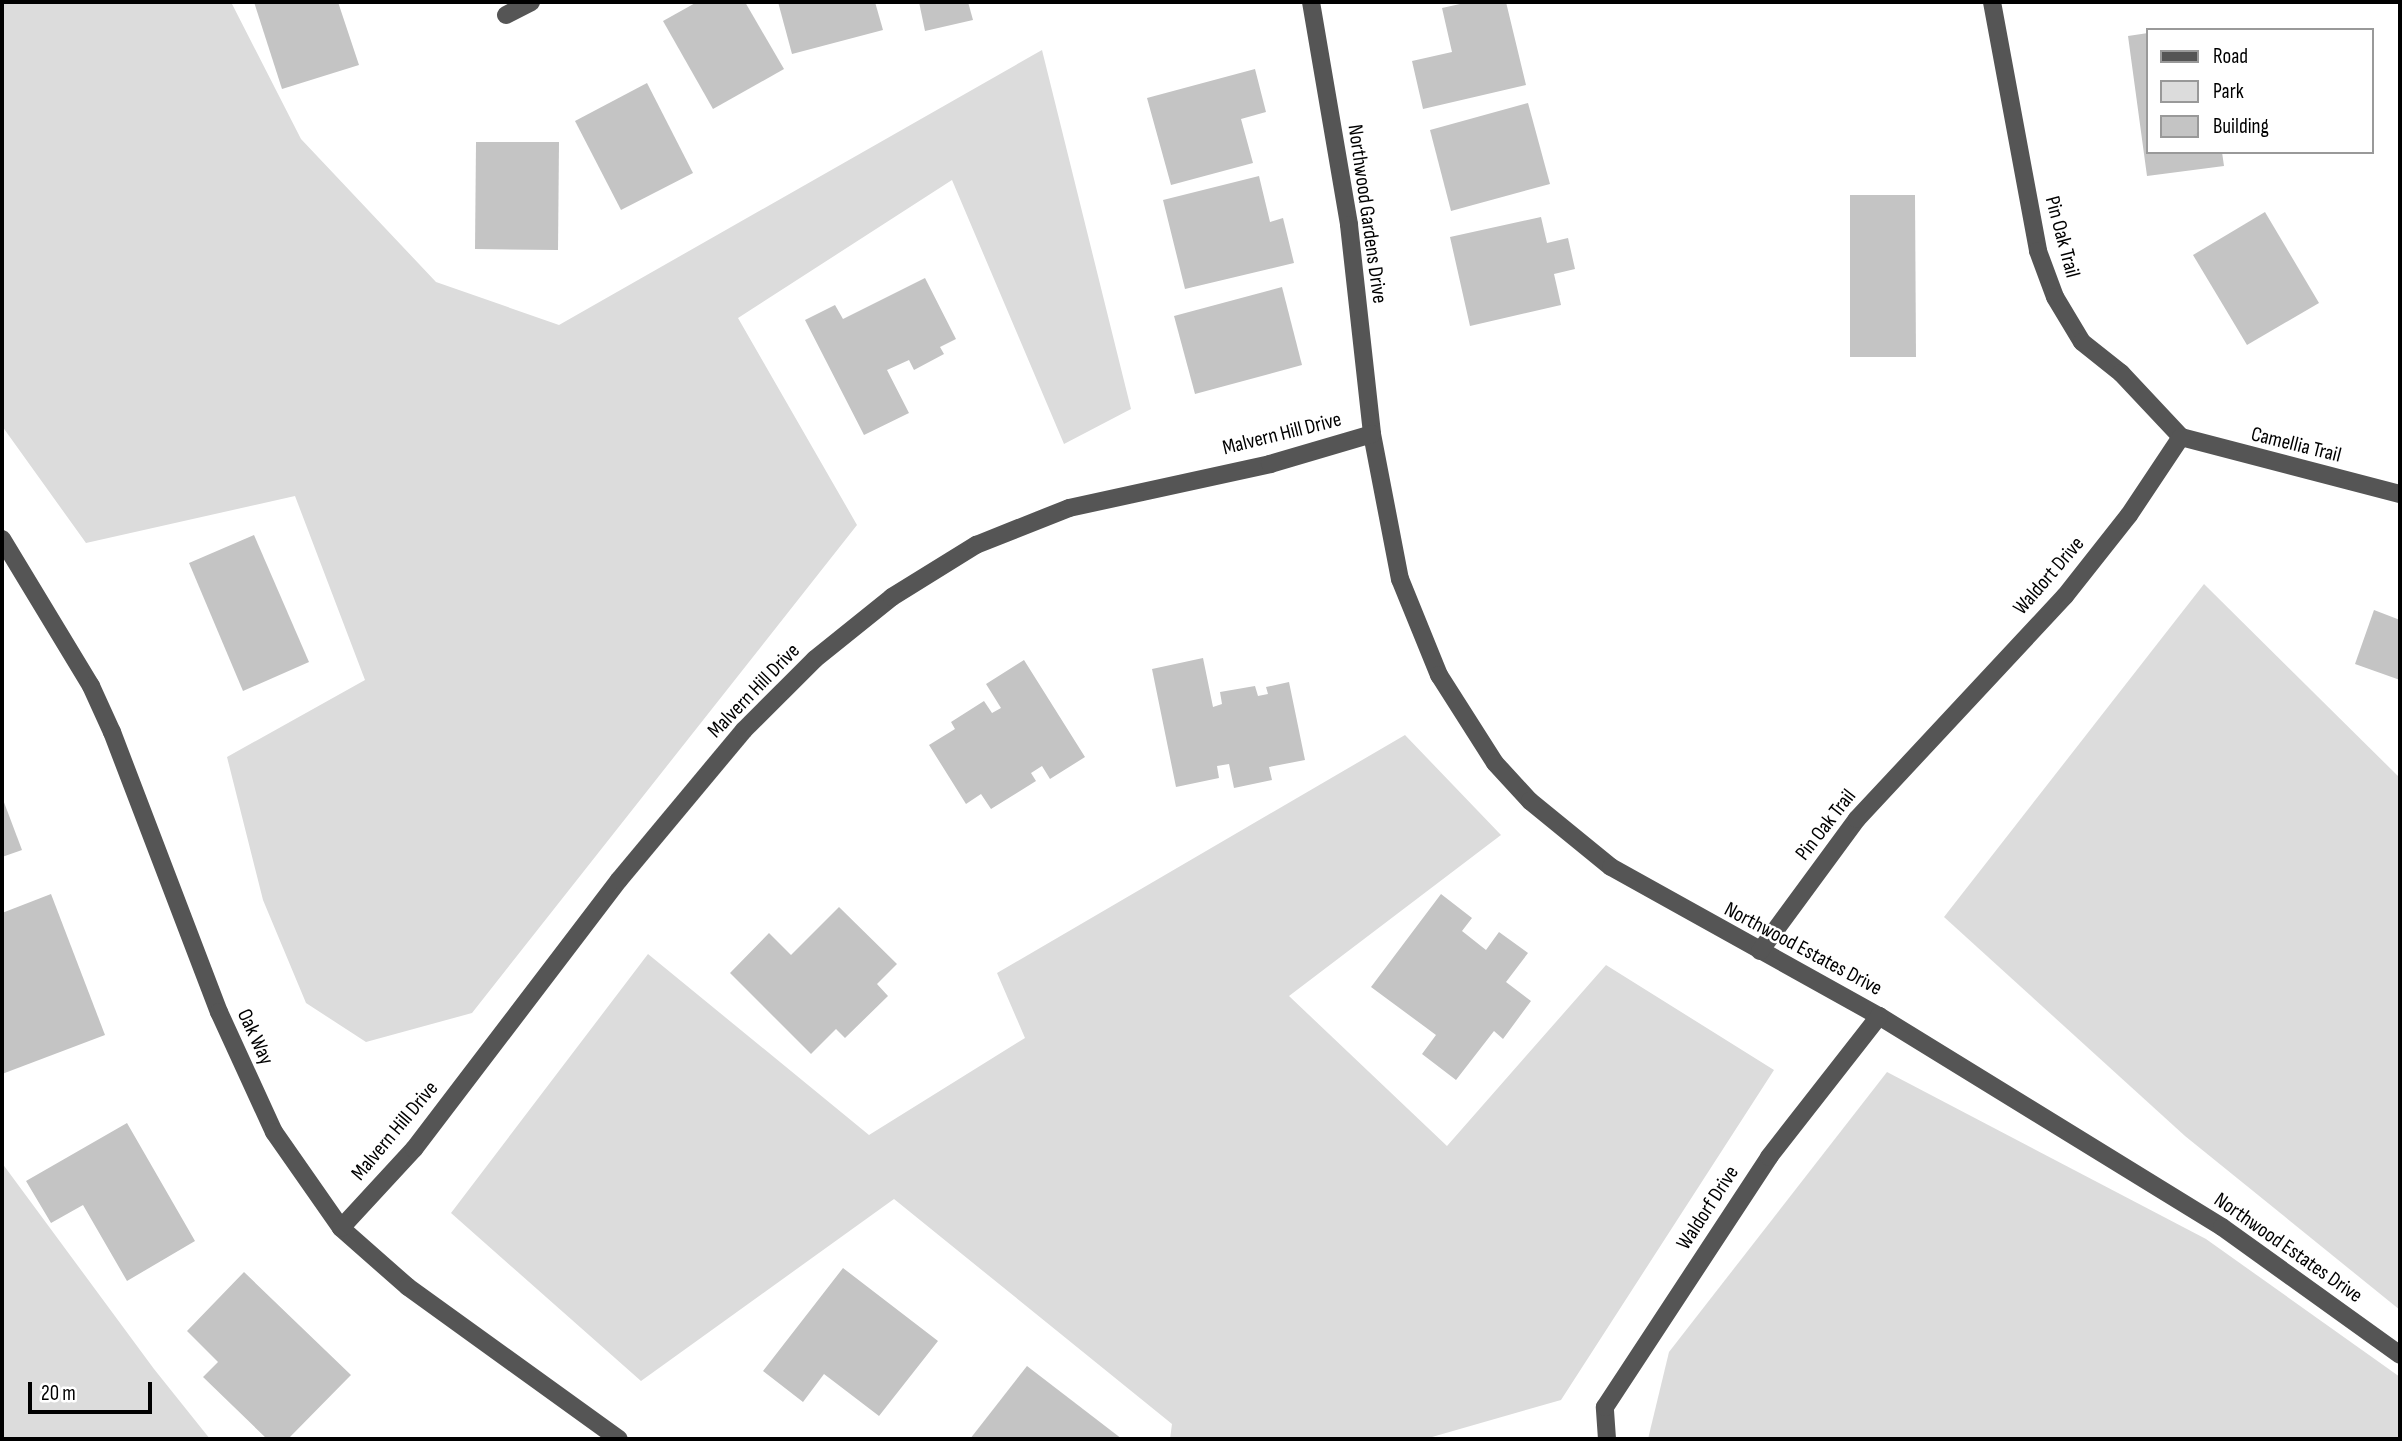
<!DOCTYPE html>
<html>
<head>
<meta charset="utf-8">
<style>
	body { margin:0 }
	#map { position:relative; width:2402px; height:1441px; overflow:hidden; background:#fff; font-family:"Sofia Sans Condensed",sans-serif }
	div>[style] { position:absolute }
	[style*='--x'] { left:calc(var(--x)*1px); top:calc(var(--y)*1px); width:calc(var(--w)*1px); rotate:calc(var(--a)*1deg) }
	.green>* { inset:0; background:#dcdcdc }
	.building>* { inset:0; background:#c4c4c4 }
	.minor>* { height:18px; margin:-9px; padding:0 9px; transform-origin:9px; border-radius:9px; background:#555 }
	span { translate:-50% -50%; white-space:nowrap; text-align:center; line-height:1.15; -webkit-text-stroke:5px #fff; paint-order:stroke }
	.street-label { font-size:21px; color:#000 }
	.frame { position:absolute; inset:0; border:4px solid #000; pointer-events:none }
	.legend { position:absolute; left:2146px; top:28px; width:228px; height:126px; box-sizing:border-box; background:#fff; border:2px solid #999; margin:0; padding:9px 12px; list-style:none; font-size:21px; color:#000 }
	.legend li { display:flex; align-items:center; gap:14px; height:35px }
	.legend b { width:35px; border:2px solid #999 }
	.scale { position:absolute; left:28px; top:1382px; width:124px; height:32px; box-sizing:border-box; border:4px solid #000; border-top:0; padding-left:9px; font-size:21px; line-height:24px; white-space:nowrap; color:#000; -webkit-text-stroke:5px #fff; paint-order:stroke }
</style>
</head>
<body>
<div id="map">
	<div class="green">
		<div style="clip-path:polygon(2px 2px,231px 2px,301px 139px,436px 282px,559px 325px,1042px 50px,1131px 409px,1064px 444px,952px 180px,738px 318px,857px 525px,472px 1013px,366px 1042px,306px 1003px,263px 900px,227px 757px,365px 680px,295px 496px,86px 543px,2px 426px)"></div>
		<div style="clip-path:polygon(2204px 584px,2400px 778px,2400px 1310px,2185px 1136px,1944px 917px)"></div>
		<div style="clip-path:polygon(1405px 735px,1501px 835px,1289px 996px,1447px 1146px,1606px 965px,1774px 1070px,1561px 1400px,1425px 1439px,1170px 1439px,1172px 1424px,894px 1199px,641px 1381px,451px 1213px,648px 954px,869px 1135px,1025px 1038px,997px 973px)"></div>
		<div style="clip-path:polygon(1887px 1072px,2206px 1239px,2400px 1377px,2400px 1439px,1648px 1439px,1669px 1352px)"></div>
		<div style="clip-path:polygon(2px 1163px,154px 1369px,210px 1439px,2px 1439px)"></div>
	</div>
	<div class="building">
		<div style="clip-path:polygon(254px 2px,338px 2px,359px 65px,282px 89px)"></div>
		<div style="clip-path:polygon(697px 2px,745px 2px,784px 69px,713px 109px,663px 21px)"></div>
		<div style="clip-path:polygon(778px 2px,875px 2px,883px 30px,792px 54px)"></div>
		<div style="clip-path:polygon(919px 2px,968px 2px,973px 20px,925px 31px)"></div>
		<div style="clip-path:polygon(1469px 2px,1506px 2px,1526px 85px,1423px 109px,1412px 61px,1452px 52px,1442px 8px)"></div>
		<div style="clip-path:polygon(2148px 33px,2148px 152px,2222px 152px,2224px 166px,2147px 176px,2128px 36px)"></div>
		<div style="clip-path:polygon(1255px 69px,1266px 112px,1241px 119px,1253px 163px,1171px 185px,1147px 98px)"></div>
		<div style="clip-path:polygon(647px 83px,693px 173px,621px 210px,575px 121px)"></div>
		<div style="clip-path:polygon(1528px 103px,1550px 184px,1451px 211px,1430px 130px)"></div>
		<div style="clip-path:polygon(476px 142px,559px 142px,558px 250px,475px 249px)"></div>
		<div style="clip-path:polygon(1259px 176px,1270px 222px,1283px 218px,1294px 263px,1185px 289px,1163px 200px)"></div>
		<div style="clip-path:polygon(1850px 195px,1915px 195px,1916px 357px,1850px 357px)"></div>
		<div style="clip-path:polygon(2265px 212px,2319px 303px,2247px 345px,2193px 255px)"></div>
		<div style="clip-path:polygon(1541px 217px,1547px 243px,1568px 238px,1575px 269px,1554px 274px,1561px 305px,1470px 326px,1450px 237px)"></div>
		<div style="clip-path:polygon(925px 278px,956px 339px,940px 347px,944px 354px,914px 370px,909px 360px,887px 370px,909px 413px,864px 435px,805px 320px,835px 305px,843px 319px)"></div>
		<div style="clip-path:polygon(1282px 287px,1302px 365px,1195px 394px,1174px 316px)"></div>
		<div style="clip-path:polygon(254px 535px,309px 662px,243px 691px,189px 563px)"></div>
		<div style="clip-path:polygon(2374px 610px,2400px 620px,2400px 680px,2355px 664px)"></div>
		<div style="clip-path:polygon(1203px 658px,1213px 707px,1222px 704px,1220px 692px,1255px 686px,1258px 696px,1268px 694px,1266px 687px,1289px 682px,1305px 760px,1269px 767px,1272px 780px,1234px 788px,1229px 764px,1217px 766px,1219px 778px,1176px 787px,1152px 669px)"></div>
		<div style="clip-path:polygon(1024px 660px,1085px 757px,1050px 779px,1042px 766px,1031px 773px,1036px 781px,991px 809px,981px 794px,966px 804px,929px 745px,955px 729px,951px 722px,984px 701px,992px 713px,1001px 708px,986px 684px)"></div>
		<div style="clip-path:polygon(2px 797px,22px 850px,2px 857px)"></div>
		<div style="clip-path:polygon(51px 894px,105px 1035px,2px 1074px,2px 913px)"></div>
		<div style="clip-path:polygon(1441px 894px,1472px 918px,1462px 931px,1486px 950px,1499px 932px,1528px 953px,1506px 982px,1531px 1001px,1503px 1039px,1494px 1031px,1456px 1080px,1422px 1054px,1436px 1035px,1371px 987px)"></div>
		<div style="clip-path:polygon(839px 907px,897px 964px,877px 984px,888px 996px,845px 1038px,836px 1029px,811px 1054px,730px 973px,769px 933px,791px 955px)"></div>
		<div style="clip-path:polygon(127px 1123px,195px 1241px,127px 1281px,83px 1205px,51px 1223px,26px 1181px)"></div>
		<div style="clip-path:polygon(843px 1268px,938px 1341px,879px 1416px,824px 1374px,803px 1402px,763px 1371px)"></div>
		<div style="clip-path:polygon(244px 1272px,351px 1375px,288px 1439px,267px 1439px,203px 1377px,218px 1362px,187px 1331px)"></div>
		<div style="clip-path:polygon(1027px 1366px,1122px 1439px,970px 1439px)"></div>
	</div>
	<div class="minor">
		<div style="--x:1311;--y:2;--w:226;--a:80.3"></div>
		<div style="--x:1349;--y:225;--w:210;--a:83.7"></div>
		<div style="--x:1372;--y:434;--w:148;--a:79.1"></div>
		<div style="--x:1400;--y:579;--w:104;--a:67.9"></div>
		<div style="--x:1439;--y:675;--w:104;--a:57.5"></div>
		<div style="--x:1495;--y:763;--w:52;--a:47.4"></div>
		<div style="--x:1530;--y:801;--w:104;--a:39.2"></div>
		<div style="--x:1611;--y:867;--w:307;--a:29.1"></div>
		<div style="--x:1879;--y:1016;--w:403;--a:31.6"></div>
		<div style="--x:2222;--y:1227;--w:219;--a:35.7"></div>
		<div style="--x:1992;--y:2;--w:253;--a:79.5"></div>
		<div style="--x:2038;--y:251;--w:49;--a:69.7"></div>
		<div style="--x:2055;--y:297;--w:52;--a:59"></div>
		<div style="--x:2082;--y:342;--w:50;--a:38.5"></div>
		<div style="--x:2121;--y:373;--w:88;--a:46.8"></div>
		<div style="--x:506;--y:15;--w:28;--a:-27"></div>
		<div style="--x:2181;--y:437;--w:226;--a:14.6"></div>
		<div style="--x:2;--y:539;--w:172;--a:58.8"></div>
		<div style="--x:91;--y:686;--w:51;--a:65.5"></div>
		<div style="--x:112;--y:732;--w:300;--a:69.1"></div>
		<div style="--x:219;--y:1012;--w:132;--a:65.4"></div>
		<div style="--x:274;--y:1132;--w:117;--a:55.1"></div>
		<div style="--x:341;--y:1228;--w:89;--a:41.4"></div>
		<div style="--x:408;--y:1287;--w:260;--a:35.8"></div>
		<div style="--x:1760;--y:951;--w:164;--a:-53.7"></div>
		<div style="--x:1857;--y:819;--w:305;--a:-47"></div>
		<div style="--x:2065;--y:596;--w:103;--a:-51.7"></div>
		<div style="--x:2129;--y:515;--w:94;--a:-56.3"></div>
		<div style="--x:341;--y:1228;--w:108;--a:-47.3"></div>
		<div style="--x:414;--y:1149;--w:338;--a:-52.7"></div>
		<div style="--x:619;--y:880;--w:195;--a:-50.2"></div>
		<div style="--x:744;--y:730;--w:100;--a:-45"></div>
		<div style="--x:815;--y:659;--w:99;--a:-38.8"></div>
		<div style="--x:892;--y:597;--w:99;--a:-31.8"></div>
		<div style="--x:976;--y:545;--w:100;--a:-21.7"></div>
		<div style="--x:1069;--y:508;--w:206;--a:-12.3"></div>
		<div style="--x:1270;--y:464;--w:106;--a:-16.4"></div>
		<div style="--x:1607;--y:1439;--w:32;--a:-94"></div>
		<div style="--x:1605;--y:1407;--w:299;--a:-56.7"></div>
		<div style="--x:1769;--y:1157;--w:179;--a:-52"></div>
	</div>
	<div class="street-label">
		<span style="left:1367px;top:214px;rotate:82deg">Northwood Gardens Drive</span>
		<span style="left:2062px;top:237px;rotate:75deg">Pin Oak Trail</span>
		<span style="left:1282px;top:434px;rotate:-14deg">Malvern Hill Drive</span>
		<span style="left:2296px;top:445px;rotate:14deg">Camellia Trail</span>
		<span style="left:2049px;top:576px;rotate:-49deg">Waldort Drive</span>
		<span style="left:754px;top:691px;rotate:-46deg">Malvern Hill Drive</span>
		<span style="left:1826px;top:825px;rotate:-52deg">Pin Oak Trail</span>
		<span style="left:1803px;top:949px;rotate:28deg">Northwood Estates Drive</span>
		<span style="left:255px;top:1037px;rotate:65deg">Oak Way</span>
		<span style="left:395px;top:1131px;rotate:-50deg">Malvern Hill Drive</span>
		<span style="left:1708px;top:1208px;rotate:-57deg">Waldorf Drive</span>
		<span style="left:2288px;top:1248px;rotate:35deg">Northwood Estates Drive</span>
	</div>
	<div class="frame"></div>
	<ul class="legend">
	<li><b style="height:9px;background:#555"></b>Road</li>
	<li><b style="height:19px;background:#dcdcdc"></b>Park</li>
	<li><b style="height:19px;background:#c4c4c4"></b>Building</li>
	</ul>
	<div class="scale">20 m</div>
</div>
</body>
</html>
